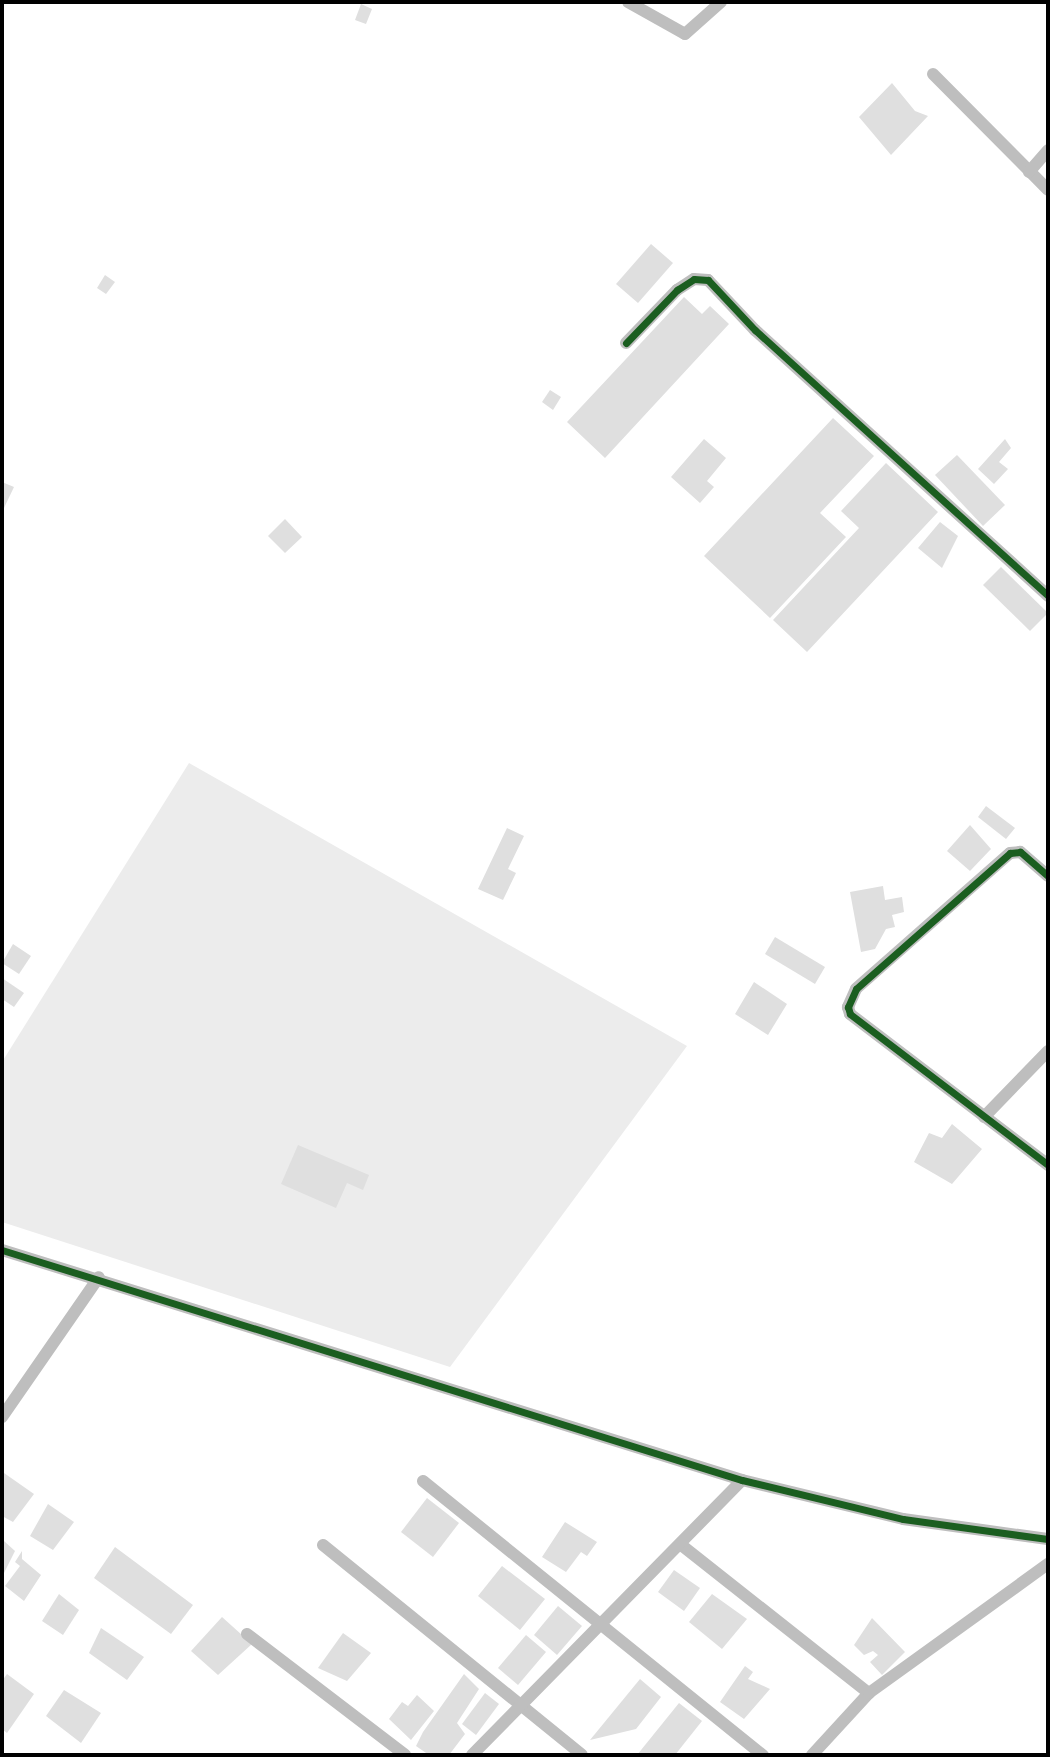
<!DOCTYPE html>
<html>
<head>
<meta charset="utf-8">
<style>
	body { margin:0 }
	#map { position:relative; width:1050px; height:1757px; overflow:hidden; background:#fff; font-family:Signika,sans-serif }
	div>[style] { position:absolute }
	[style*='--x'] { left:calc(var(--x)*1px); top:calc(var(--y)*1px); width:calc(var(--w)*1px); rotate:calc(var(--a)*1deg) }
	.green>* { inset:0; background:#ececec }
	.building>* { inset:0; background:#dfdfdf }
	.minor>* { height:12px; margin:-6px; padding:0 6px; transform-origin:6px; border-radius:6px; background:#bebebe }
	.cycleway>* { height:7px; margin:-3.5px; padding:0 3.5px; transform-origin:3.5px; border-radius:3.5px; background:#1b5e20 }
	span { translate:-50% -50%; white-space:nowrap; text-align:center; line-height:1.15; -webkit-text-stroke:5px #fff; paint-order:stroke }
	.frame { position:absolute; inset:0; border:4px solid #000; pointer-events:none }
</style>
</head>
<body>
<div id="map">
	<div class="green">
		<div style="clip-path:polygon(189px 763px,687px 1046px,450px 1367px,2px 1222px,2px 1062px)"></div>
	</div>
	<div class="building">
		<div style="clip-path:polygon(361px 4px,372px 9px,366px 24px,355px 20px)"></div>
		<div style="clip-path:polygon(892px 83px,915px 111px,928px 116px,891px 155px,859px 117px)"></div>
		<div style="clip-path:polygon(651px 244px,673px 263px,638px 303px,616px 284px)"></div>
		<div style="clip-path:polygon(105px 275px,115px 282px,106px 294px,97px 288px)"></div>
		<div style="clip-path:polygon(684px 297px,702px 314px,710px 306px,729px 324px,605px 458px,567px 422px)"></div>
		<div style="clip-path:polygon(550px 390px,561px 397px,553px 410px,542px 402px)"></div>
		<div style="clip-path:polygon(833px 418px,874px 456px,820px 513px,846px 537px,770px 618px,704px 556px)"></div>
		<div style="clip-path:polygon(704px 439px,726px 458px,707px 481px,714px 487px,700px 503px,671px 477px)"></div>
		<div style="clip-path:polygon(1005px 439px,1011px 448px,999px 462px,1008px 469px,994px 484px,978px 469px)"></div>
		<div style="clip-path:polygon(957px 455px,1005px 505px,983px 526px,935px 475px)"></div>
		<div style="clip-path:polygon(886px 463px,938px 512px,807px 652px,773px 620px,859px 528px,841px 511px)"></div>
		<div style="clip-path:polygon(2px 482px,14px 487px,4px 508px,2px 507px)"></div>
		<div style="clip-path:polygon(285px 519px,302px 537px,285px 553px,268px 536px)"></div>
		<div style="clip-path:polygon(940px 522px,958px 536px,942px 568px,918px 548px)"></div>
		<div style="clip-path:polygon(1001px 567px,1048px 613px,1030px 631px,983px 585px)"></div>
		<div style="clip-path:polygon(986px 806px,1015px 828px,1006px 839px,978px 817px)"></div>
		<div style="clip-path:polygon(970px 825px,991px 849px,970px 871px,947px 851px)"></div>
		<div style="clip-path:polygon(507px 828px,524px 836px,508px 869px,516px 873px,503px 900px,478px 889px)"></div>
		<div style="clip-path:polygon(883px 886px,885px 900px,902px 897px,904px 912px,892px 915px,895px 927px,886px 929px,875px 949px,861px 952px,850px 892px)"></div>
		<div style="clip-path:polygon(775px 937px,825px 967px,815px 984px,765px 954px)"></div>
		<div style="clip-path:polygon(13px 944px,31px 956px,19px 974px,2px 963px)"></div>
		<div style="clip-path:polygon(2px 978px,24px 993px,14px 1007px,2px 999px)"></div>
		<div style="clip-path:polygon(754px 982px,787px 1004px,768px 1035px,735px 1014px)"></div>
		<div style="clip-path:polygon(952px 1124px,982px 1149px,952px 1184px,914px 1162px,929px 1133px,942px 1138px)"></div>
		<div style="clip-path:polygon(298px 1145px,369px 1175px,363px 1190px,347px 1183px,336px 1208px,281px 1184px)"></div>
		<div style="clip-path:polygon(4px 1473px,34px 1494px,13px 1522px,2px 1516px)"></div>
		<div style="clip-path:polygon(427px 1498px,459px 1523px,433px 1557px,401px 1532px)"></div>
		<div style="clip-path:polygon(48px 1504px,74px 1522px,53px 1550px,30px 1536px)"></div>
		<div style="clip-path:polygon(565px 1522px,597px 1542px,587px 1556px,581px 1552px,566px 1572px,542px 1557px)"></div>
		<div style="clip-path:polygon(4px 1541px,15px 1551px,2px 1577px,2px 1543px)"></div>
		<div style="clip-path:polygon(115px 1547px,193px 1605px,171px 1634px,94px 1578px)"></div>
		<div style="clip-path:polygon(22px 1551px,22px 1559px,41px 1575px,24px 1601px,5px 1586px,20px 1566px,15px 1562px)"></div>
		<div style="clip-path:polygon(502px 1566px,545px 1599px,520px 1630px,478px 1596px)"></div>
		<div style="clip-path:polygon(674px 1570px,700px 1588px,684px 1611px,658px 1592px)"></div>
		<div style="clip-path:polygon(59px 1594px,79px 1610px,63px 1635px,42px 1621px)"></div>
		<div style="clip-path:polygon(712px 1594px,747px 1619px,722px 1649px,689px 1622px)"></div>
		<div style="clip-path:polygon(558px 1606px,582px 1626px,557px 1655px,534px 1635px)"></div>
		<div style="clip-path:polygon(222px 1617px,252px 1644px,218px 1675px,191px 1651px)"></div>
		<div style="clip-path:polygon(872px 1618px,905px 1652px,882px 1675px,870px 1662px,878px 1655px,873px 1651px,864px 1655px,854px 1645px)"></div>
		<div style="clip-path:polygon(101px 1628px,144px 1657px,127px 1680px,89px 1653px)"></div>
		<div style="clip-path:polygon(343px 1633px,371px 1653px,347px 1681px,318px 1668px)"></div>
		<div style="clip-path:polygon(526px 1635px,546px 1652px,518px 1685px,498px 1668px)"></div>
		<div style="clip-path:polygon(745px 1666px,753px 1672px,748px 1679px,770px 1689px,744px 1719px,720px 1702px)"></div>
		<div style="clip-path:polygon(7px 1674px,34px 1694px,7px 1733px,2px 1729px,2px 1681px)"></div>
		<div style="clip-path:polygon(464px 1674px,479px 1689px,457px 1723px,465px 1734px,449px 1755px,429px 1755px,416px 1746px,423px 1732px)"></div>
		<div style="clip-path:polygon(640px 1679px,661px 1697px,636px 1729px,590px 1740px)"></div>
		<div style="clip-path:polygon(64px 1690px,101px 1713px,81px 1743px,46px 1716px)"></div>
		<div style="clip-path:polygon(485px 1693px,499px 1704px,476px 1735px,462px 1724px)"></div>
		<div style="clip-path:polygon(417px 1695px,434px 1711px,411px 1740px,389px 1719px,402px 1702px,408px 1706px)"></div>
		<div style="clip-path:polygon(679px 1703px,702px 1721px,675px 1755px,637px 1755px)"></div>
	</div>
	<div class="minor">
		<div style="--x:628;--y:2;--w:65;--a:29.3"></div>
		<div style="--x:685;--y:34;--w:48;--a:-41.6"></div>
		<div style="--x:933;--y:74;--w:163;--a:45.2"></div>
		<div style="--x:1029;--y:172;--w:29;--a:-49"></div>
		<div style="--x:626;--y:343;--w:74;--a:-46.1"></div>
		<div style="--x:677;--y:290;--w:20;--a:-33"></div>
		<div style="--x:694;--y:279;--w:14;--a:4"></div>
		<div style="--x:708;--y:280;--w:69;--a:46.8"></div>
		<div style="--x:755;--y:330;--w:396;--a:42.2"></div>
		<div style="--x:1048;--y:876;--w:37;--a:-139"></div>
		<div style="--x:1020;--y:852;--w:10;--a:174"></div>
		<div style="--x:1010;--y:853;--w:205;--a:138.6"></div>
		<div style="--x:856;--y:989;--w:20;--a:114"></div>
		<div style="--x:848;--y:1007;--w:7;--a:74"></div>
		<div style="--x:850;--y:1014;--w:249;--a:37.3"></div>
		<div style="--x:984;--y:1117;--w:92;--a:-45.9"></div>
		<div style="--x:2;--y:1250;--w:775;--a:17.27"></div>
		<div style="--x:742;--y:1480;--w:166;--a:13.6"></div>
		<div style="--x:903;--y:1519;--w:146;--a:7.9"></div>
		<div style="--x:2;--y:1417;--w:170;--a:-55.3"></div>
		<div style="--x:423;--y:1481;--w:437;--a:38.9"></div>
		<div style="--x:680;--y:1544;--w:241;--a:38.3"></div>
		<div style="--x:323;--y:1545;--w:333;--a:39"></div>
		<div style="--x:247;--y:1634;--w:199;--a:37.4"></div>
		<div style="--x:472;--y:1755;--w:385;--a:-45.5"></div>
		<div style="--x:812;--y:1755;--w:84;--a:-47.4"></div>
		<div style="--x:869;--y:1693;--w:221;--a:-35.8"></div>
	</div>
	<div class="cycleway">
		<div style="--x:626;--y:343;--w:74;--a:-46.1"></div>
		<div style="--x:677;--y:290;--w:20;--a:-33"></div>
		<div style="--x:694;--y:279;--w:14;--a:4"></div>
		<div style="--x:708;--y:280;--w:69;--a:46.8"></div>
		<div style="--x:755;--y:330;--w:396;--a:42.2"></div>
		<div style="--x:1048;--y:876;--w:37;--a:-139"></div>
		<div style="--x:1020;--y:852;--w:10;--a:174"></div>
		<div style="--x:1010;--y:853;--w:205;--a:138.6"></div>
		<div style="--x:856;--y:989;--w:20;--a:114"></div>
		<div style="--x:848;--y:1007;--w:7;--a:74"></div>
		<div style="--x:850;--y:1014;--w:249;--a:37.3"></div>
		<div style="--x:2;--y:1250;--w:775;--a:17.27"></div>
		<div style="--x:742;--y:1480;--w:166;--a:13.6"></div>
		<div style="--x:903;--y:1519;--w:146;--a:7.9"></div>
	</div>
	<div class="frame"></div>
</div>
</body>
</html>
